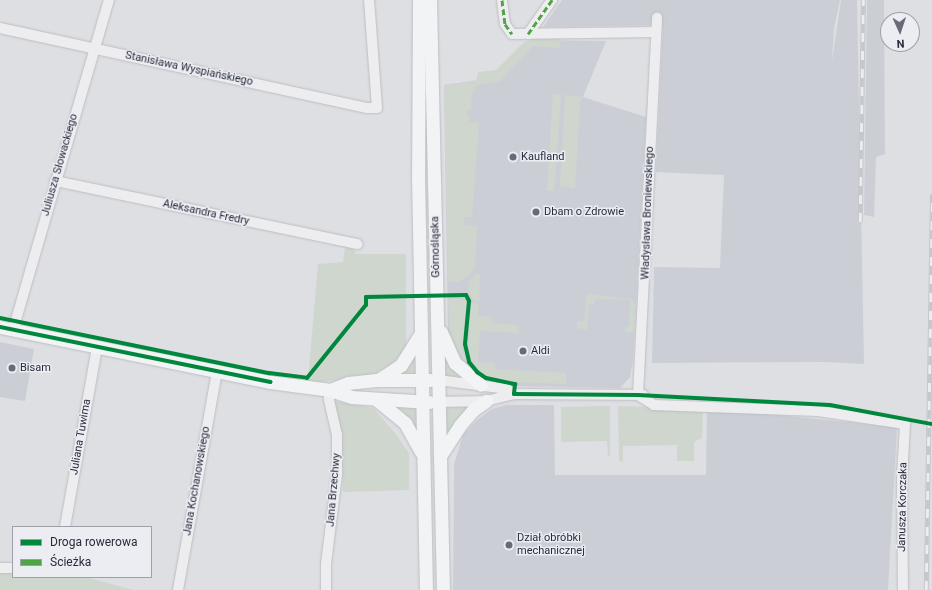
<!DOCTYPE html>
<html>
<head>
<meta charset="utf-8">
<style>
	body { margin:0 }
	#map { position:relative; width:932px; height:590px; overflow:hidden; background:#dedfe3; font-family:Roboto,sans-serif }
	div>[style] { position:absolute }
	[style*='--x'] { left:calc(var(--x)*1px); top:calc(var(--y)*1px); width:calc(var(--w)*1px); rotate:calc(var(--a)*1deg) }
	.built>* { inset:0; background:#ccced6 }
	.green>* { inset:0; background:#ced6ce }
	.roads { filter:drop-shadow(0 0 1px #bcbdc1) drop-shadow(0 0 1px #bcbdc1) }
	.minor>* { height:10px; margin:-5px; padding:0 5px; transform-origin:5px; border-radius:5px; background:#ededf0 }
	.major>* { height:13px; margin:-6.5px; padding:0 6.5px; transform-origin:6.5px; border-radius:6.5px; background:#f2f3f4 }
	.rail>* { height:4.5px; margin-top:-2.25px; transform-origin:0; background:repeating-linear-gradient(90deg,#ebedf3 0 9px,#c6c7cb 0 18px); box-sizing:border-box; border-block:1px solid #c6c7cb }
	.quiet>* { height:3px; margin-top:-1.5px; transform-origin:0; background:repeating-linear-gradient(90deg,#51a445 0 6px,transparent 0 9px) }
	.cycleway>* { height:4px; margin:-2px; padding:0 2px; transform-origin:2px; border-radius:2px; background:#00873e }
	.dots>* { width:11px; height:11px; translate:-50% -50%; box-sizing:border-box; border:2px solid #ebedf3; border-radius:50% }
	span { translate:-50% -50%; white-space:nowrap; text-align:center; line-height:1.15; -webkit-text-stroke:3px #ebedf3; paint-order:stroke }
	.street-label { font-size:11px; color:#272c3a }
	.poi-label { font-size:11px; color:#272c3a }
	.left { translate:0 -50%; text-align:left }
	.legend { position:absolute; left:12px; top:526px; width:140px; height:52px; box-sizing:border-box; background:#ebedf3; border:1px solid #9da0a9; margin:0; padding:5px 7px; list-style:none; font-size:12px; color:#272c3a }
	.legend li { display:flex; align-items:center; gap:8px; height:20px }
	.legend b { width:20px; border:1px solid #9da0a9 }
	.north { position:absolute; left:880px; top:12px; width:40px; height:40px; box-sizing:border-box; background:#ebedf3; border:1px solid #9da0a9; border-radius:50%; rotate:177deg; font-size:11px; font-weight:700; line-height:16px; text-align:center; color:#272c3a }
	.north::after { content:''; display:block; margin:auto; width:14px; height:18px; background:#676b75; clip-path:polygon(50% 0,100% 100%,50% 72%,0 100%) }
</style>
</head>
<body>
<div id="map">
	<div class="built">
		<div style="clip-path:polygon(562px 0,840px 0,834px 28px,832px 61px,841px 0,857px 0,864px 364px,825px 362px,652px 363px,654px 267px,720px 268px,724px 175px,656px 172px,663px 25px,543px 27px)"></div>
		<div style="clip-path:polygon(867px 0,884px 0,885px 154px,876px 157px,874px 217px,864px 215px)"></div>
		<div style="clip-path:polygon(533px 40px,606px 41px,583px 97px,646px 117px,633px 360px,630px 377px,620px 388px,512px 386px,488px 381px,473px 374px,448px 332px,444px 85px,499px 77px)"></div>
		<div style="clip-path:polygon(0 342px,34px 349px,25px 401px,0 397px)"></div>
		<div style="clip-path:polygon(506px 405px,554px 405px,555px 475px,706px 475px,707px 408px,897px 427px,888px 590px,453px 590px,454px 464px,463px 435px,477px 420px,492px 409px)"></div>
	</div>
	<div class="green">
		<div style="clip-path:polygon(558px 36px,561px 48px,533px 46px,500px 81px,478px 85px,472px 93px,471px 110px,467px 110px,467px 114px,469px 115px,469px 122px,479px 123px,472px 217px,464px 217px,465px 225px,477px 226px,475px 268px,460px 282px,448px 282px,444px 85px,476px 81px,478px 72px,496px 70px,523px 43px,531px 39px)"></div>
		<div style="clip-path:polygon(553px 94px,561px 94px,554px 191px,547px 191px)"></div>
		<div style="clip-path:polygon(565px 95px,583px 97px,580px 103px,575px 188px,560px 186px)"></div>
		<div style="clip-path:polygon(345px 246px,354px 250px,356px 254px,406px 254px,406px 348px,392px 364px,372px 375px,322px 382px,308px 381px,318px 264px,343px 262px)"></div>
		<div style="clip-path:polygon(476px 274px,480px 274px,479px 302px,473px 300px,468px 290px,470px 280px)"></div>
		<div style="clip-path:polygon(587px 294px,631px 299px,636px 304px,635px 332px,625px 333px,625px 327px,629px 327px,630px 300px,595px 299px,594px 304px,589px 304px,587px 330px,577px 328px,577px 322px,584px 321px)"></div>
		<div style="clip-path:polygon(448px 298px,467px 300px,462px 349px,475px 373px,462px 365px,451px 347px)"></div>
		<div style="clip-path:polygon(471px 303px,479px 304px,478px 316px,492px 317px,492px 323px,519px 325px,519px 333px,480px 331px,478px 362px,495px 363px,495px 369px,566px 373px,566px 384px,509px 382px,483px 376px,468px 354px)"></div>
		<div style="clip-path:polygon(415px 350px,416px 375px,393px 374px)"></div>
		<div style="clip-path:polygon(444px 350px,464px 377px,445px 376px)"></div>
		<div style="clip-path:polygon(334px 401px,373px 408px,395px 433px,409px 453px,409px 490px,343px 492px,342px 452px)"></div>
		<div style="clip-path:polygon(396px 406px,416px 406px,416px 429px,404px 413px)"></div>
		<div style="clip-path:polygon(610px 406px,610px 456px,608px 457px,607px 441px,561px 442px,561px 407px)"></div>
		<div style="clip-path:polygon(618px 406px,703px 409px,702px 438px,694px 442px,694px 461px,677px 461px,677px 445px,623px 446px,623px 462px,619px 461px)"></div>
		<div style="clip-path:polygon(445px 407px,469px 407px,446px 440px)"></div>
		<div style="clip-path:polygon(0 573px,13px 573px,13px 577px,86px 577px,133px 590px,0 590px)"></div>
	</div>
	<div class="roads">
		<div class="minor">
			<div style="--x:502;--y:0;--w:24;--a:83"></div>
			<div style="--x:505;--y:24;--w:12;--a:55"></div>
			<div style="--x:512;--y:34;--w:144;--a:-0.8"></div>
			<div style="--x:0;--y:28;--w:376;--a:12.3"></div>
			<div style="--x:367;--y:108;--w:10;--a:0"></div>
			<div style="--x:377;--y:108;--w:108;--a:-94.2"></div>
			<div style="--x:528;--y:34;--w:42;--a:-54.8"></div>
			<div style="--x:55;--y:181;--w:309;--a:11.8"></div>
			<div style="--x:13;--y:330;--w:344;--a:-73.8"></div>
			<div style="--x:438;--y:380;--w:70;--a:7.4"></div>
			<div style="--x:507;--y:389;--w:9;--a:36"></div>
			<div style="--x:638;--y:395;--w:19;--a:32"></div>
			<div style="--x:654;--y:405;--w:164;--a:2.1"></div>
			<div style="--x:818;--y:411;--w:88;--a:8.5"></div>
			<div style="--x:905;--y:424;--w:53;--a:93.2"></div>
			<div style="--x:902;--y:477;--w:113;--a:89.5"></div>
			<div style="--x:638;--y:395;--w:378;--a:-87.1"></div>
			<div style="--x:439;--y:402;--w:47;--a:-1.2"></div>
			<div style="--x:486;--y:401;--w:29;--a:-14"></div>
			<div style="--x:514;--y:394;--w:129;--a:0.4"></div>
			<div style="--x:65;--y:527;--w:182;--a:-79.9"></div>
			<div style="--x:0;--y:568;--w:13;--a:0"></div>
			<div style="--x:178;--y:590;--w:221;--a:-79.9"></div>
			<div style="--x:326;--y:590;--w:26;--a:-90"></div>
			<div style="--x:326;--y:564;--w:90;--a:-83"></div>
			<div style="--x:337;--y:475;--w:40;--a:-90"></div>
			<div style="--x:337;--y:435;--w:37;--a:-103"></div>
			<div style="--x:329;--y:399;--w:9;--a:-84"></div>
		</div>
		<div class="major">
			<div style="--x:419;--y:0;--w:176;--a:90.3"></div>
			<div style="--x:418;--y:176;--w:414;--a:88.9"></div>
			<div style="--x:430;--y:0;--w:590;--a:88.74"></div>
			<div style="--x:0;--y:327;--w:276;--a:11.5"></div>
			<div style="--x:270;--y:382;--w:61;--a:7.6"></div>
			<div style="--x:330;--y:390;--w:22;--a:18"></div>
			<div style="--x:351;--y:397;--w:78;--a:3.7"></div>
			<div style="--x:441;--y:332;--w:34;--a:66"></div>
			<div style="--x:455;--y:363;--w:34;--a:40"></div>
			<div style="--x:380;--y:379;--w:25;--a:-34"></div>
			<div style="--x:401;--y:365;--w:36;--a:-58"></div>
			<div style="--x:330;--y:390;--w:19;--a:-21"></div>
			<div style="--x:348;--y:383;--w:28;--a:-6"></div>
			<div style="--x:376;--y:380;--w:54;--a:0"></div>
			<div style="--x:378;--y:401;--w:35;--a:39"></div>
			<div style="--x:405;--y:423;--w:33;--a:61"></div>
			<div style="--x:440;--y:456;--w:37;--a:-57"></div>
			<div style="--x:460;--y:425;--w:20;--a:-49"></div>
			<div style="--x:473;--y:410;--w:16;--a:-35"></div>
		</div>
	</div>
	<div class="rail">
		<div style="--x:860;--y:222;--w:222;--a:-89.2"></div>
		<div style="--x:926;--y:590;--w:396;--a:-89.1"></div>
	</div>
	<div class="quiet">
		<div style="--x:502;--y:0;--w:24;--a:83"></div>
		<div style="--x:505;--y:24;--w:12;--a:55"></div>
		<div style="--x:528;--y:34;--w:42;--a:-54.8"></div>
	</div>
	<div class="cycleway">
		<div style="--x:0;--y:318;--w:275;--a:11.6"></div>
		<div style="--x:269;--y:373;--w:38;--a:7"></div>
		<div style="--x:307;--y:378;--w:94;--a:-51.1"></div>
		<div style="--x:366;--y:305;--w:8;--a:-90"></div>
		<div style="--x:366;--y:297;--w:100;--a:-1.1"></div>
		<div style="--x:466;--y:295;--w:7;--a:63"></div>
		<div style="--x:469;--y:301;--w:43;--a:95.3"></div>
		<div style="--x:465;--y:344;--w:18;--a:77"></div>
		<div style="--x:469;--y:362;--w:13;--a:51"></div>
		<div style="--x:477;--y:372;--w:11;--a:34"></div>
		<div style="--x:486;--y:378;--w:30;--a:12"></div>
		<div style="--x:515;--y:384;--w:10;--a:96"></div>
		<div style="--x:514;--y:394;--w:124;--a:0.5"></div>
		<div style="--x:638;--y:395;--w:192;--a:3"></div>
		<div style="--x:830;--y:405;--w:104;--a:10.6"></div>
		<div style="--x:0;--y:327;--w:276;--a:11.5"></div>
	</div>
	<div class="dots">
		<div style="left:513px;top:157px;background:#676b75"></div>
		<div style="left:536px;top:212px;background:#676b75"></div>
		<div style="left:523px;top:351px;background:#676b75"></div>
		<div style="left:12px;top:368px;background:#676b75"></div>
		<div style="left:509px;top:545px;background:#676b75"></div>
	</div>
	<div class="street-label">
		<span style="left:189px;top:69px;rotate:12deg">Stanisława Wyspiańskiego</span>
		<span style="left:60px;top:165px;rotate:-74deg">Juliusza Słowackiego</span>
		<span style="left:206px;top:213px;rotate:12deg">Aleksandra Fredry</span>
		<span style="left:648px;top:213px;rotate:-88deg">Władysława Broniewskiego</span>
		<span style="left:436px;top:247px;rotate:-91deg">Górnośląska</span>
		<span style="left:81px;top:437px;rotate:-80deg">Juliana Tuwima</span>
		<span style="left:197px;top:481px;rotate:-80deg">Jana Kochanowskiego</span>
		<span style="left:334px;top:490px;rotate:-85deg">Jana Brzechwy</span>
		<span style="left:903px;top:507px;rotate:-89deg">Janusza Korczaka</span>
	</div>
	<div class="poi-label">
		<span class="left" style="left:521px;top:157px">Kaufland</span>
		<span class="left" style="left:544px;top:212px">Dbam o Zdrowie</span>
		<span class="left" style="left:531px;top:351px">Aldi</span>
		<span class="left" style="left:20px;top:368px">Bisam</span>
		<span class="left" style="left:517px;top:545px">Dział obróbki<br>mechanicznej</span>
	</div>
	<ul class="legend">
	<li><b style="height:5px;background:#00873e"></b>Droga rowerowa</li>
	<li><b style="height:5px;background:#51a445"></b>Ścieżka</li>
	</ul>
	<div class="north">N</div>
</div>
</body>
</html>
